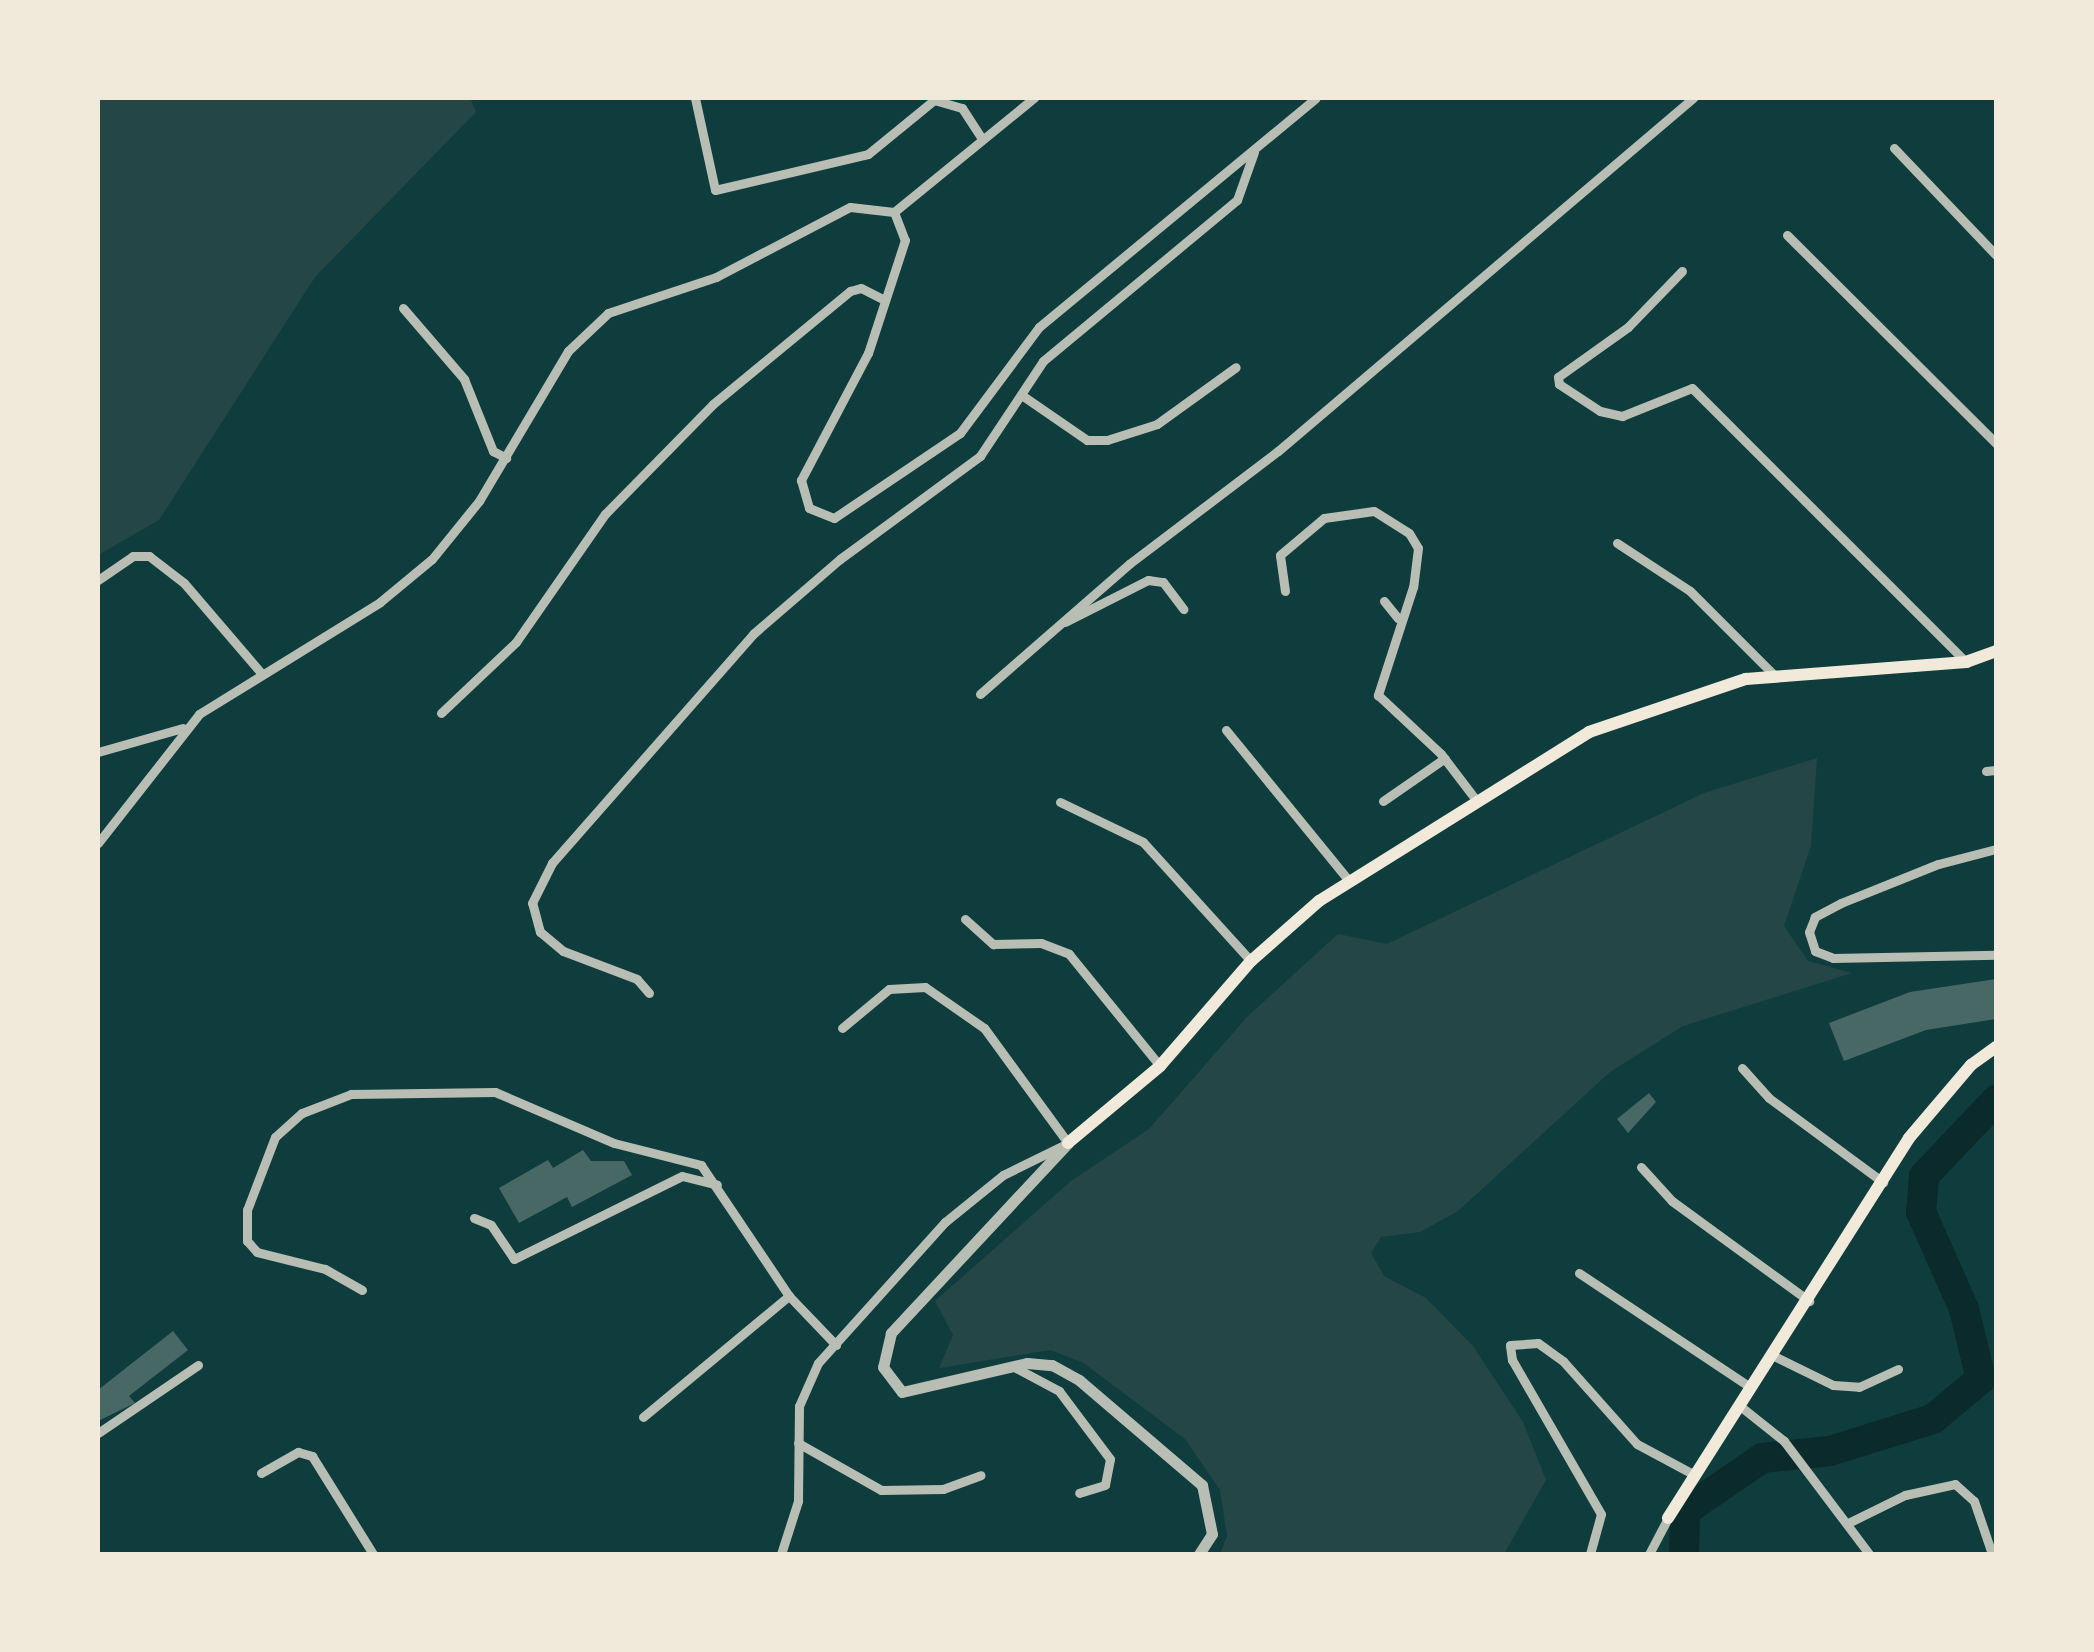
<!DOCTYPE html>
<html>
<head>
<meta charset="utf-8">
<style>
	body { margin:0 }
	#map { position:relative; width:2094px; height:1652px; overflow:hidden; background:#0f3d3e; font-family:Poppins,sans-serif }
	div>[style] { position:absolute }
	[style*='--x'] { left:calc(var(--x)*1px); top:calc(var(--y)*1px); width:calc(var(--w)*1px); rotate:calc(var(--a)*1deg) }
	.green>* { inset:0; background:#244646 }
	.river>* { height:30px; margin:-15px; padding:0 15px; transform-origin:15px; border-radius:15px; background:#0a2a2b }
	.building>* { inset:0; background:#486865 }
	.minor>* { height:9px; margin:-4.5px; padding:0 4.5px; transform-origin:4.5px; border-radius:4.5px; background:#b8beb3 }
	.tertiary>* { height:11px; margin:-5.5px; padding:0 5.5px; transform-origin:5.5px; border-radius:5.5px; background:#b8beb3 }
	.secondary>* { height:12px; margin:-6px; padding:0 6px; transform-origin:6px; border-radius:6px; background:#f1e9da }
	span { translate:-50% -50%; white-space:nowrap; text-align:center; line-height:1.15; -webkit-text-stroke:10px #f1e9da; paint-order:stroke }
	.frame { position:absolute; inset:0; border:100px solid #f1e9da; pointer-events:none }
</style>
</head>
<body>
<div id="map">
	<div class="green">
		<div style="clip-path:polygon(98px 98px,470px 98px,476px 112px,315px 277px,159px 520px,98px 555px)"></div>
		<div style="clip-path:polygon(1817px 758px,1811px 846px,1784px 926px,1808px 961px,1852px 973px,1683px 1026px,1610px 1072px,1458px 1211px,1420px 1232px,1381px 1237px,1371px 1253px,1384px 1276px,1426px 1298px,1473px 1346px,1523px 1422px,1546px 1480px,1504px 1554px,1220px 1554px,1227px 1536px,1220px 1490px,1185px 1439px,1082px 1362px,1050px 1350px,939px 1368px,953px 1335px,935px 1301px,1071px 1181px,1149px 1129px,1247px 1017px,1338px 934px,1387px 944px,1704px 793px)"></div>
	</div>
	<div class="river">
		<div style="--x:1684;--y:1554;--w:43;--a:-88.7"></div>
		<div style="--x:1685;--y:1511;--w:93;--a:-34.5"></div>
		<div style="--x:1762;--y:1458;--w:68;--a:-5.9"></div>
		<div style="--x:1830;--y:1451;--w:108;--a:-17.3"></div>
		<div style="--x:1933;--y:1419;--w:62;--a:-39.8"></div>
		<div style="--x:1981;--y:1379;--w:72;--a:-103.7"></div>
		<div style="--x:1964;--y:1309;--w:106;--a:-113.9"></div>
		<div style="--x:1921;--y:1212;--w:36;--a:-85"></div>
		<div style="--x:1924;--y:1176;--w:105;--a:-46.5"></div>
	</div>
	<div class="building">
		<div style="clip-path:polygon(1996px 979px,1996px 1019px,1926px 1030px,1844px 1061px,1829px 1023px,1910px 992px)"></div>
		<div style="clip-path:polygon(1649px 1093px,1656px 1102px,1628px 1133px,1617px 1119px)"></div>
		<div style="clip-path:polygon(583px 1150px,591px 1161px,624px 1161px,632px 1175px,572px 1207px,567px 1197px,519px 1223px,499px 1188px,548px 1160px,553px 1168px)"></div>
		<div style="clip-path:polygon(173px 1331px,188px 1350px,129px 1396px,135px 1403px,98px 1421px,98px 1390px)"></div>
	</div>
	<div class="minor">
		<div style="--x:695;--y:98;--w:94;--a:77.7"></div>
		<div style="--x:715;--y:190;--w:157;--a:-13.2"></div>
		<div style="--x:868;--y:154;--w:85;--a:-39.3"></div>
		<div style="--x:934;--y:100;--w:29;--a:16"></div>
		<div style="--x:962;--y:108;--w:35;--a:57"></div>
		<div style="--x:1894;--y:148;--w:148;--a:46.4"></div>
		<div style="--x:894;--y:212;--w:181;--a:-39.2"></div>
		<div style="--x:1787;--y:235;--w:295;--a:44.9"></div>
		<div style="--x:1682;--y:271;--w:78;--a:134"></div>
		<div style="--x:1628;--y:327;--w:86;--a:144.5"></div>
		<div style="--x:1558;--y:377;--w:7;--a:82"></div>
		<div style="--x:1559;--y:384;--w:49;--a:33.4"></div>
		<div style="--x:1600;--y:411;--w:23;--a:13"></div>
		<div style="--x:1622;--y:416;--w:75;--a:-21.8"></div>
		<div style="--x:1692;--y:388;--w:387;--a:45"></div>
		<div style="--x:403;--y:308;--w:94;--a:49.3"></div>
		<div style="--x:464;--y:379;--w:78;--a:68.1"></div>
		<div style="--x:493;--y:451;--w:15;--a:28"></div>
		<div style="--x:1023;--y:396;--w:78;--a:34.5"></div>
		<div style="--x:1087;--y:440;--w:20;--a:0"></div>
		<div style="--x:1107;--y:440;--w:52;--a:-17.7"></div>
		<div style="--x:1157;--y:424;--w:97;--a:-35.8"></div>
		<div style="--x:1617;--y:543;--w:87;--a:33.3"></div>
		<div style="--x:1690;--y:591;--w:119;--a:45"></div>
		<div style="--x:98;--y:580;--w:42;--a:-34.4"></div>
		<div style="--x:133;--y:556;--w:16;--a:0"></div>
		<div style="--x:149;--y:556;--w:44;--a:37.6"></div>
		<div style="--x:184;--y:583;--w:120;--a:49.4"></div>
		<div style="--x:1285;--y:591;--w:36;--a:-98"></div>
		<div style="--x:1280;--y:555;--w:57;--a:-40.1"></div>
		<div style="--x:1324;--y:518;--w:50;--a:-8"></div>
		<div style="--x:1374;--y:511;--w:41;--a:32.2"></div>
		<div style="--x:1409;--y:533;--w:17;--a:59"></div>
		<div style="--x:1418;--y:548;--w:39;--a:97"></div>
		<div style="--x:1413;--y:587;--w:114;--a:108"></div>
		<div style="--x:1378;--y:695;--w:86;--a:43.1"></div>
		<div style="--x:1441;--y:754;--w:58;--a:52.7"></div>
		<div style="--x:1384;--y:601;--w:22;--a:51"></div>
		<div style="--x:1065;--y:622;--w:93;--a:-26.8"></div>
		<div style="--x:1148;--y:580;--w:15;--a:8"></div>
		<div style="--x:1163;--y:582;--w:34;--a:53"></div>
		<div style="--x:980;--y:694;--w:198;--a:-41.1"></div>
		<div style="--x:1129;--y:564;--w:187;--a:-37.2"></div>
		<div style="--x:1278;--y:451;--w:545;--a:-40.38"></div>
		<div style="--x:441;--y:713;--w:103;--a:-43.4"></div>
		<div style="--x:516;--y:642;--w:156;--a:-55.2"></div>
		<div style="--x:605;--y:514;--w:154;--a:-45.5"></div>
		<div style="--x:713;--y:404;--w:178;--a:-39.5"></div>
		<div style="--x:850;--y:291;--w:11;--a:-15"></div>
		<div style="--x:861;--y:288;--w:27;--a:27"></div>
		<div style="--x:1226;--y:730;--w:195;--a:50.8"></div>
		<div style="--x:98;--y:752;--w:88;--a:-15.8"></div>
		<div style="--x:1986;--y:771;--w:10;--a:-6"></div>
		<div style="--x:1383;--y:801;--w:75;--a:-34.7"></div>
		<div style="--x:1060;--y:802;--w:92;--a:25.7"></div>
		<div style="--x:1143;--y:842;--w:161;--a:47.8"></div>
		<div style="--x:98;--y:843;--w:164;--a:-51.9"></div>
		<div style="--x:199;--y:714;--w:213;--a:-31.7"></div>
		<div style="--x:380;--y:602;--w:67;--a:-39.6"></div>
		<div style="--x:432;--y:559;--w:75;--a:-51"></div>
		<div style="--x:479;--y:501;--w:174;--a:-59.3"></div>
		<div style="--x:568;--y:351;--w:55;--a:-43.5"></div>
		<div style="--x:608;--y:313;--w:114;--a:-18.4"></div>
		<div style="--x:716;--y:277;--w:151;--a:-27.6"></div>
		<div style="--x:850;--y:207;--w:44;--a:6.5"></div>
		<div style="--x:894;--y:212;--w:30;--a:69"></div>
		<div style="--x:905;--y:240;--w:119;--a:108.1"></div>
		<div style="--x:868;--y:353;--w:144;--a:117.8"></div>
		<div style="--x:801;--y:480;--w:29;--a:74"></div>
		<div style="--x:809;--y:508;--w:27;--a:22"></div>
		<div style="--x:834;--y:518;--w:152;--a:-34"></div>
		<div style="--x:960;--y:433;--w:132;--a:-53.3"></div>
		<div style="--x:1039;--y:327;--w:359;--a:-39.6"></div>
		<div style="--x:1996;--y:849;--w:60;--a:165.5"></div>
		<div style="--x:1938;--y:864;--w:105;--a:158.1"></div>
		<div style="--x:1841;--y:903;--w:30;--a:152"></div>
		<div style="--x:1815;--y:917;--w:16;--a:112"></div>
		<div style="--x:1809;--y:932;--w:20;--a:72"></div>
		<div style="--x:1815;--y:951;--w:19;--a:21"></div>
		<div style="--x:1833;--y:958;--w:163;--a:-1.1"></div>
		<div style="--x:965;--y:919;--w:38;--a:42"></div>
		<div style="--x:993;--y:944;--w:48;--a:-1.2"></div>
		<div style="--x:1041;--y:943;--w:30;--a:21"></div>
		<div style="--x:1069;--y:954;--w:144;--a:50.9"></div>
		<div style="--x:649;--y:993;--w:18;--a:-131"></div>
		<div style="--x:637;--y:979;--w:79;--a:-159.3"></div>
		<div style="--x:563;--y:951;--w:30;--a:-140"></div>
		<div style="--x:540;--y:932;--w:30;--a:-105"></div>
		<div style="--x:532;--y:903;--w:45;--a:-63.4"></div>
		<div style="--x:552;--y:863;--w:305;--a:-48.7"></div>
		<div style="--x:753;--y:634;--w:115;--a:-40.8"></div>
		<div style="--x:840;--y:559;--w:174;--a:-36.3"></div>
		<div style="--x:980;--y:456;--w:114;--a:-56.4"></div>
		<div style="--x:1043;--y:361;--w:252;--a:-39.7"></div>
		<div style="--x:1237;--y:200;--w:51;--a:-70.5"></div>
		<div style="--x:1742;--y:1068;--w:40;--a:48"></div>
		<div style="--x:1769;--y:1098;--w:142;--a:36.4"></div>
		<div style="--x:1641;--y:1167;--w:46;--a:47.6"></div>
		<div style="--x:1672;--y:1201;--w:170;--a:36.1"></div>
		<div style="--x:474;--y:1218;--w:18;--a:22"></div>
		<div style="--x:491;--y:1225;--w:41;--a:55.9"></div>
		<div style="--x:514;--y:1259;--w:187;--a:-26.3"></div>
		<div style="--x:682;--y:1176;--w:36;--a:14"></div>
		<div style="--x:1579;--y:1273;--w:206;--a:33.7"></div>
		<div style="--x:362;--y:1290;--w:43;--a:-150.4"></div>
		<div style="--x:325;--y:1269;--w:70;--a:-166"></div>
		<div style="--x:257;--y:1252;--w:15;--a:-132"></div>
		<div style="--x:247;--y:1241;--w:31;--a:-90"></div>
		<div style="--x:247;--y:1210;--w:78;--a:-69"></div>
		<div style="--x:275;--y:1137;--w:36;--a:-42"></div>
		<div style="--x:302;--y:1113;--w:53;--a:-21.2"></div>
		<div style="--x:351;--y:1094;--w:144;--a:-0.8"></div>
		<div style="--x:495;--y:1092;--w:129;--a:23.2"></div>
		<div style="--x:614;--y:1143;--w:90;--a:14.2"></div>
		<div style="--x:701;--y:1165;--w:158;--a:56.1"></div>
		<div style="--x:789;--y:1296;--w:68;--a:46.2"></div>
		<div style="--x:1772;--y:1355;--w:68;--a:26.2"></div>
		<div style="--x:1833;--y:1385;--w:26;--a:4"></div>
		<div style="--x:1859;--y:1387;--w:43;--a:-24.8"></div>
		<div style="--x:1016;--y:1368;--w:49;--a:28.1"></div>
		<div style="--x:1059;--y:1391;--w:85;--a:53.1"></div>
		<div style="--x:1110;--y:1459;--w:26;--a:101"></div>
		<div style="--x:1105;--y:1485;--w:27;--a:163"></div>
		<div style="--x:1740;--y:1406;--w:56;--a:38.5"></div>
		<div style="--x:1784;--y:1441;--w:141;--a:53"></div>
		<div style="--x:643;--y:1417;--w:190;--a:-39.7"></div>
		<div style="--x:98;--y:1433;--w:121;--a:-34.2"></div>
		<div style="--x:798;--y:1443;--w:95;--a:29.5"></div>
		<div style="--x:881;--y:1490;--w:62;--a:-0.9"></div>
		<div style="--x:943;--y:1489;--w:40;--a:-20.2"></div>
		<div style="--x:261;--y:1473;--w:43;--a:-29.6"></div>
		<div style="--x:298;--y:1452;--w:15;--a:16"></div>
		<div style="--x:312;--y:1456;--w:115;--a:58.1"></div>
		<div style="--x:1848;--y:1523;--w:64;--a:-26.2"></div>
		<div style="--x:1905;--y:1495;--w:51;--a:-12.4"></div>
		<div style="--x:1955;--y:1484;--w:25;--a:42"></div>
		<div style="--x:1974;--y:1501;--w:56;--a:71.2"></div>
		<div style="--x:781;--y:1554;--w:56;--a:-72.2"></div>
		<div style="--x:798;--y:1501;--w:95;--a:-89.4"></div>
		<div style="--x:799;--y:1406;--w:47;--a:-66.2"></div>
		<div style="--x:818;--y:1363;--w:190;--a:-48"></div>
		<div style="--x:945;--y:1222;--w:75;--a:-39"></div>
		<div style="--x:1003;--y:1175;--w:72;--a:-26.2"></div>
		<div style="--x:1068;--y:1143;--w:142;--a:-126.1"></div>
		<div style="--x:984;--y:1028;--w:72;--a:-145.2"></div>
		<div style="--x:925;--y:987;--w:36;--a:177"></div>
		<div style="--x:889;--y:989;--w:61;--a:140.3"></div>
		<div style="--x:1590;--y:1554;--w:41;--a:-74.6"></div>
		<div style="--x:1601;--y:1514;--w:178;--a:-120"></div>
		<div style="--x:1512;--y:1360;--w:15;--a:-98"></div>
		<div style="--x:1510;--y:1345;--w:28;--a:-4"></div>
		<div style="--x:1538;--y:1343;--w:31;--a:36"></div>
		<div style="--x:1563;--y:1361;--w:111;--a:48.3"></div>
		<div style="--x:1637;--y:1444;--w:64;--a:28.2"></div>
		<div style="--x:1649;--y:1554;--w:41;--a:-62.2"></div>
	</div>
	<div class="tertiary">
		<div style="--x:1068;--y:1143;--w:260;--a:133"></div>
		<div style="--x:891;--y:1333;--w:35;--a:103"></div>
		<div style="--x:883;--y:1367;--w:31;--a:53"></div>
		<div style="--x:902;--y:1392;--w:128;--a:-13.1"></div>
		<div style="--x:1027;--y:1363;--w:25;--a:5"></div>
		<div style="--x:1052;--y:1365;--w:31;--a:29"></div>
		<div style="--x:1079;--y:1380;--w:162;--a:40.5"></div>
		<div style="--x:1202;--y:1485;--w:50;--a:78.5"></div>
		<div style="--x:1212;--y:1534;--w:24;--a:123"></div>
	</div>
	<div class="secondary">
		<div style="--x:1068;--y:1143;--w:120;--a:-39.9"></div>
		<div style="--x:1160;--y:1066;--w:139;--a:-49.1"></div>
		<div style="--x:1251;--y:961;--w:91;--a:-41.4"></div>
		<div style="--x:1319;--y:901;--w:319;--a:-32"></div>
		<div style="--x:1589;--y:732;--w:166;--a:-18.7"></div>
		<div style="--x:1746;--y:679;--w:221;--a:-4.4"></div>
		<div style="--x:1966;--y:662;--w:32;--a:-20"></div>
		<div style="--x:1668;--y:1518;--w:450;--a:-57.6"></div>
		<div style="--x:1909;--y:1138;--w:96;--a:-49.7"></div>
		<div style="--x:1971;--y:1065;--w:31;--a:-36"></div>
	</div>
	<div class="frame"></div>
</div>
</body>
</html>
